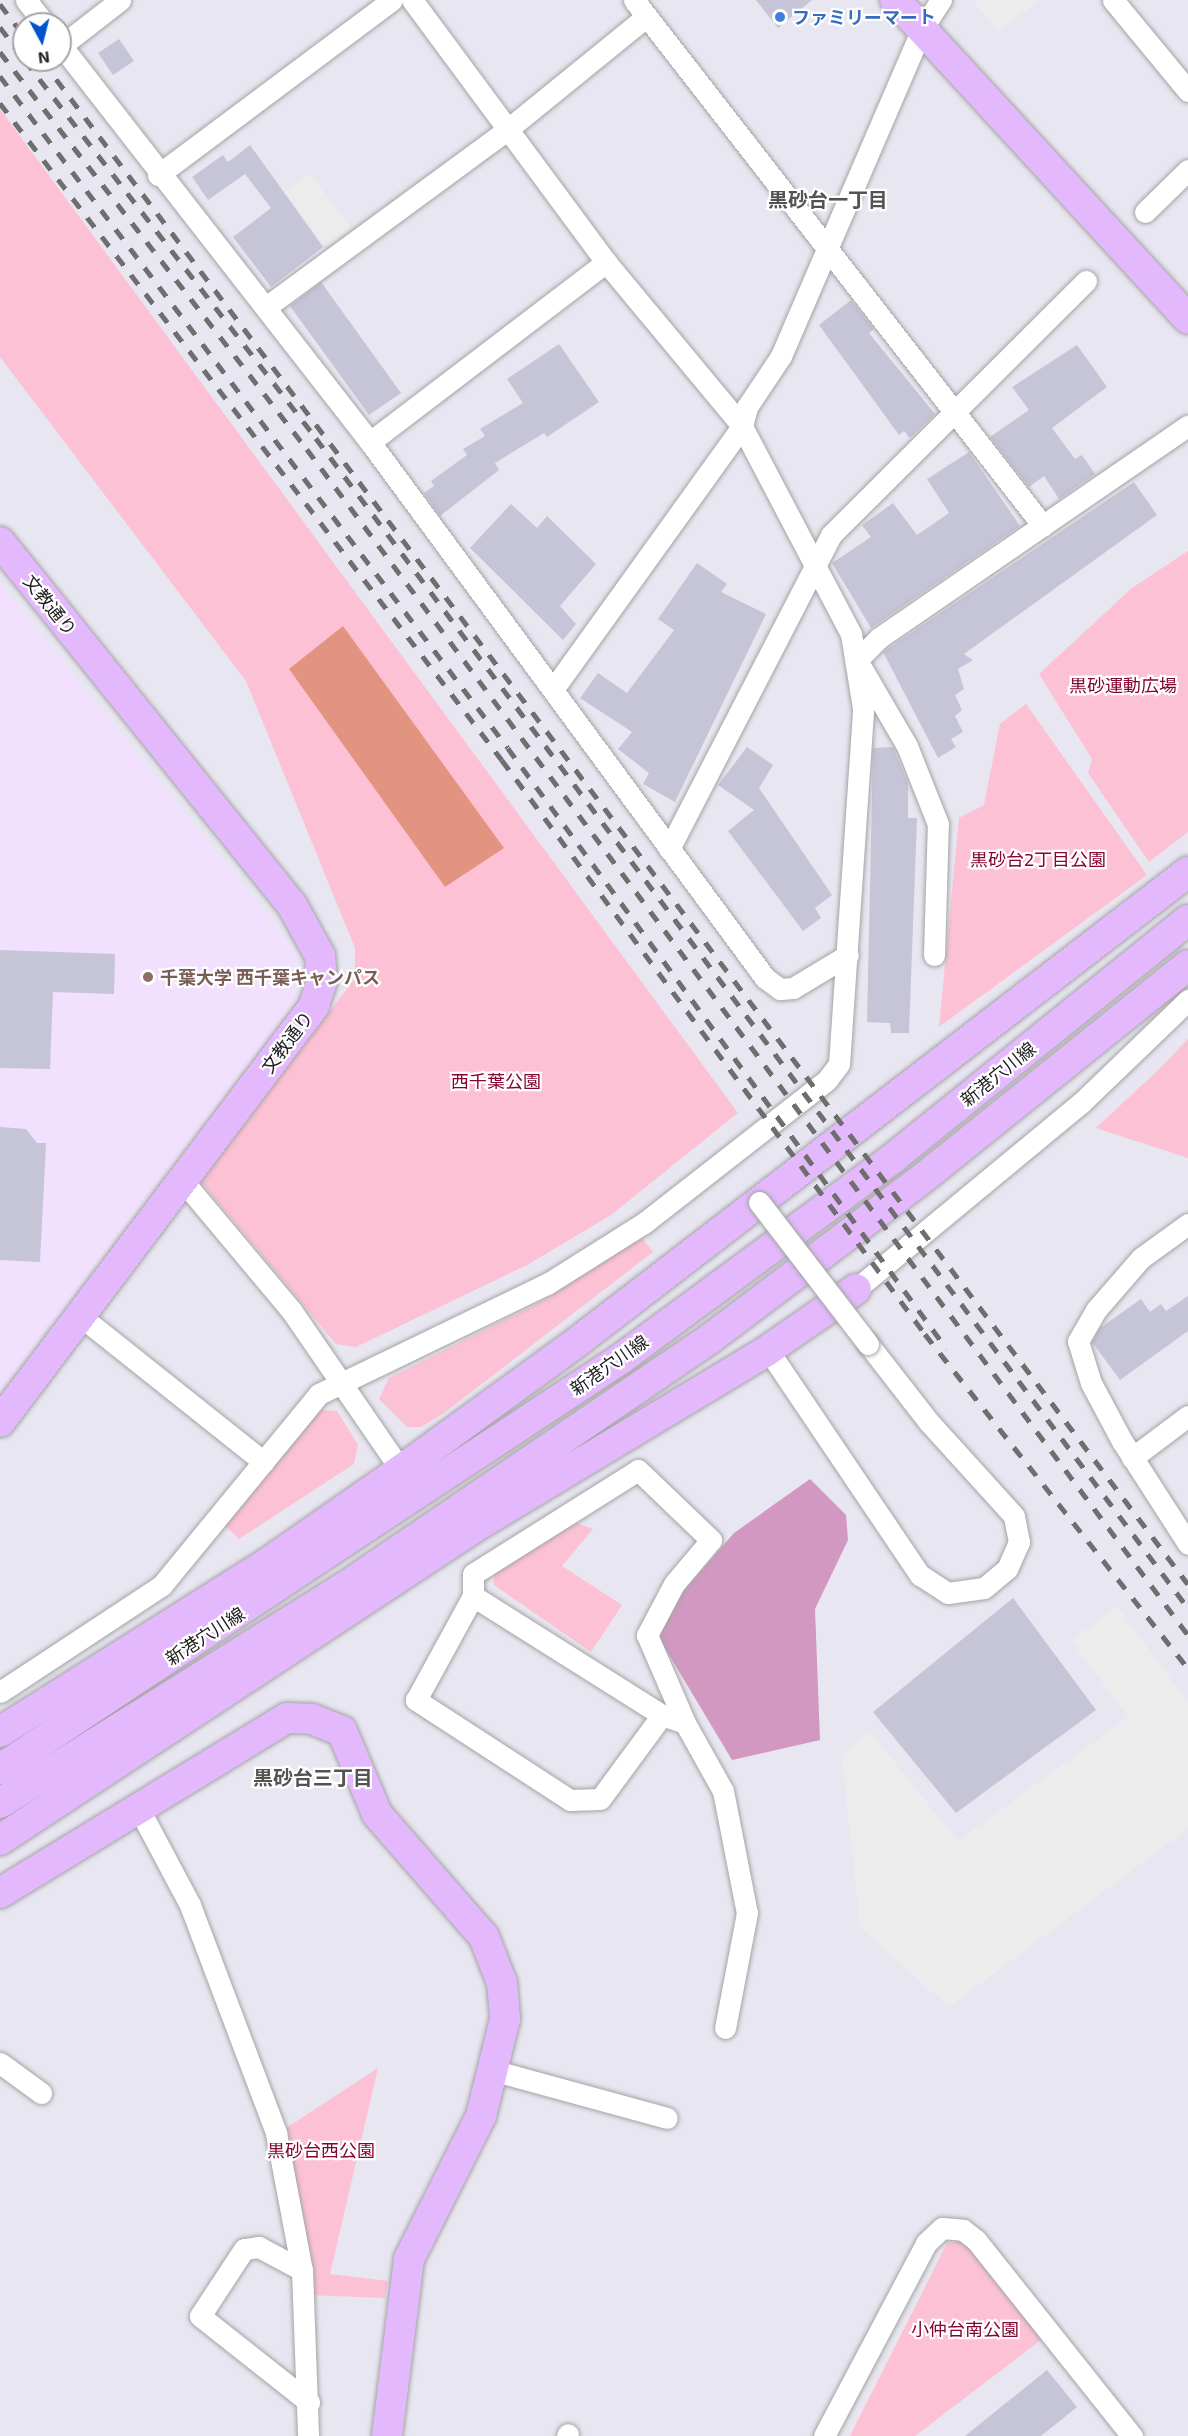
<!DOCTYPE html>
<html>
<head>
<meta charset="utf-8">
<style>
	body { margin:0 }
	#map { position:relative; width:1188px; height:2436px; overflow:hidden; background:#e8e6f1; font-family:"Exo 2","Noto Sans JP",sans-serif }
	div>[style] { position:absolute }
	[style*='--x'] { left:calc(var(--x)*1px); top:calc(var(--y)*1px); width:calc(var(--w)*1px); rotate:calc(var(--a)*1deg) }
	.education>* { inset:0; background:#f2e0ff }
	.forest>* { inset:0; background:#d298c1 }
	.park>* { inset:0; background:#fcc1d5 }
	.pitch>* { inset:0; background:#e39480 }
	.parking>* { inset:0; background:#ececec }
	.building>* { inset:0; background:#c6c5d8 }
	.roads { filter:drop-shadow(0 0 2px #a4a4a4) drop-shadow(0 0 2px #a4a4a4) }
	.street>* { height:21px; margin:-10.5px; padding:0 10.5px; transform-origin:10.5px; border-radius:10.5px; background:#fff }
	.secondary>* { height:30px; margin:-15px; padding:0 15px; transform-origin:15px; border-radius:15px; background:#e4b8fd }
	.rail>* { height:4.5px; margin-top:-2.25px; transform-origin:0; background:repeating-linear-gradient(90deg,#6e6e6e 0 12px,transparent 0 24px) }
	.bridges { filter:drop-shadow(0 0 2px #a4a4a4) drop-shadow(0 0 2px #a4a4a4) }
	.street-bridge>* { height:21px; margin:-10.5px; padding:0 10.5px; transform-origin:10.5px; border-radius:10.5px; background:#fff }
	.dots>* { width:16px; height:16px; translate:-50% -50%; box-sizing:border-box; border:3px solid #fff; border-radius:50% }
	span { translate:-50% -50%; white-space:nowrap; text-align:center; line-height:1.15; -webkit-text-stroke:4.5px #fff; paint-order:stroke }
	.shop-label { font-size:18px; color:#366cbe; font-weight:700 }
	.left { translate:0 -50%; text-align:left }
	.street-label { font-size:18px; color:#202020 }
	.park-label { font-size:18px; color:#85062f }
	.education-label { font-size:18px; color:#785e54; font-weight:700 }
	.neighbourhood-label { font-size:20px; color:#535353; font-weight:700 }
	.north { position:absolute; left:12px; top:12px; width:60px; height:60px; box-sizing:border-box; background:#fff; border:2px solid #a6a6a6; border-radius:50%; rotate:173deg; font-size:16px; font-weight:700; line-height:24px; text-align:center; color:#202020 }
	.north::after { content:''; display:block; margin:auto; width:21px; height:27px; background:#0055cf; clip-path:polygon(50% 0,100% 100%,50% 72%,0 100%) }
</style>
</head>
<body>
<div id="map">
	<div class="education">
		<div style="clip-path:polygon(0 584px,297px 952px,296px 1002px,0 1391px)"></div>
	</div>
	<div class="forest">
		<div style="clip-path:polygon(810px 1479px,846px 1515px,848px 1540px,815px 1609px,820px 1740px,732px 1760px,656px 1633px,668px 1609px,734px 1533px)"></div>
	</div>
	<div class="park">
		<div style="clip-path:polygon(0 109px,738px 1113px,611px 1215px,527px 1265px,356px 1347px,336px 1344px,201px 1182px,355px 978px,355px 948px,246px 681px,0 357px)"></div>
		<div style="clip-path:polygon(1188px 551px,1188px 832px,1149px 862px,1088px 773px,1092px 759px,1039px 674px,1132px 588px)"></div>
		<div style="clip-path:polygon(1026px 704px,1147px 875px,939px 1027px,959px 818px,984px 805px,1000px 724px)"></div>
		<div style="clip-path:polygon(1188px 1039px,1188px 1158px,1096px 1128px,1156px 1072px)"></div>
		<div style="clip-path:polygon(640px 1235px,653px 1252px,444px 1413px,421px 1427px,407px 1427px,379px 1399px,389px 1378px,548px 1298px)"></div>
		<div style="clip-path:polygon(312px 1409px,337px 1411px,358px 1445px,354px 1464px,239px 1539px,221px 1522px)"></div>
		<div style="clip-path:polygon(574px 1522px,593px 1529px,562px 1566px,622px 1605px,591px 1652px,494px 1585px,494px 1572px)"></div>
		<div style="clip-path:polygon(378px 2068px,330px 2274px,388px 2281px,385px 2298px,308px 2295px,280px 2132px)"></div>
		<div style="clip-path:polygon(967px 2241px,1045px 2337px,915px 2436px,850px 2436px,947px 2243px)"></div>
	</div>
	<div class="pitch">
		<div style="clip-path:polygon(343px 626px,504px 848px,445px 887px,289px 669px)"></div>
	</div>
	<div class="parking">
		<div style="clip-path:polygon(973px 0,1040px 0,998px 32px)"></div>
		<div style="clip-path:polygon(310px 173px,352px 229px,326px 246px,285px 192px)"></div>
		<div style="clip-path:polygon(1117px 1606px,1188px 1702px,1188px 1829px,949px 2007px,860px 1927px,842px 1756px,869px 1731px,958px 1841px,1128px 1717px,1071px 1641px)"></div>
	</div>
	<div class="building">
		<div style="clip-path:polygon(756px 0,812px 0,778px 28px)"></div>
		<div style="clip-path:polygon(119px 39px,134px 61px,113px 75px,98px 53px)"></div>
		<div style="clip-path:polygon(250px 145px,323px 247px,271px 287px,233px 237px,271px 208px,245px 174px,208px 200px,192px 177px,223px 155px,228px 162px)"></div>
		<div style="clip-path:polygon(321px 282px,401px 393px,369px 415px,290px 306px)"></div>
		<div style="clip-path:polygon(851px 300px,874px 329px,869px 333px,935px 414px,910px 438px,904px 431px,899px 435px,819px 325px)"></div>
		<div style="clip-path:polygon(559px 344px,599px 402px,547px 437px,544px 433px,495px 463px,499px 470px,440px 516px,424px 493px,434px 486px,431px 481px,467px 455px,463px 449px,485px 436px,480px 429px,523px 403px,507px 379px)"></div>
		<div style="clip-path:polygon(1077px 345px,1107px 387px,1052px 428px,1075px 459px,1082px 455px,1095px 474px,1059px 499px,1044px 476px,1029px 487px,990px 437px,1029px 410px,1012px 387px)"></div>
		<div style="clip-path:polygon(969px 452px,1020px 526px,871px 628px,832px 563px,871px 537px,862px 525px,893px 503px,917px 535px,949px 513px,927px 479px)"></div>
		<div style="clip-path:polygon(1134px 482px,1157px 515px,964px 654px,973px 660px,958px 669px,964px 689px,955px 695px,962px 710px,955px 716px,963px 732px,951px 739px,956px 747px,938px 758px,883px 652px)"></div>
		<div style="clip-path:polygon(511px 504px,537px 528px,547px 516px,596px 564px,560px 606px,576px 624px,563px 640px,470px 548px)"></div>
		<div style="clip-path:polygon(697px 563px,727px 584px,721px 592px,766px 614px,675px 802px,643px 784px,649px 773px,618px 749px,632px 732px,580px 698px,598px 673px,627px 693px,674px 630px,658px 619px)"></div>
		<div style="clip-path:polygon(747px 747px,773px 765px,759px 788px,832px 895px,815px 908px,821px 918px,803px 931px,728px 831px,754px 810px,718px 785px)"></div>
		<div style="clip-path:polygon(893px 747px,908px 783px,908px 818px,917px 818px,909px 1033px,891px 1033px,890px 1023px,867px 1022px,873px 748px)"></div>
		<div style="clip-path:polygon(0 950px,115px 954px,114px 994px,53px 992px,50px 1069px,0 1068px)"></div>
		<div style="clip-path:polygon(0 1127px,26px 1129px,37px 1143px,46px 1143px,40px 1262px,0 1260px)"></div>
		<div style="clip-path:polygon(1188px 1296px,1188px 1331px,1120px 1380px,1092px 1342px,1100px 1328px,1141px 1299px,1150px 1312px,1161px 1304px,1166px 1311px)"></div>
		<div style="clip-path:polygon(1013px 1598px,1096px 1710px,956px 1813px,873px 1712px)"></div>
		<div style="clip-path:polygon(1047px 2370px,1077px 2407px,1041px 2436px,965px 2436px)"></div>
	</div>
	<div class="roads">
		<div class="street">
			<div style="--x:26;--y:0;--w:31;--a:52"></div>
			<div style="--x:634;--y:0;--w:666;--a:52.13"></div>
			<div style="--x:1113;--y:0;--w:118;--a:50.5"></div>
			<div style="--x:60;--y:44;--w:504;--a:52.09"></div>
			<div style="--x:370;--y:442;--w:666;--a:53.61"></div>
			<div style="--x:765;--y:978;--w:19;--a:36"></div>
			<div style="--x:780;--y:989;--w:13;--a:-4"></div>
			<div style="--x:793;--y:988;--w:64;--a:-31"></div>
			<div style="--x:61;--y:46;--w:75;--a:-37.9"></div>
			<div style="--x:158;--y:175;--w:292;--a:-36.8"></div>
			<div style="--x:1145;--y:212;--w:60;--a:-44.3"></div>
			<div style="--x:266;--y:307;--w:300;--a:-36.3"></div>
			<div style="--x:508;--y:129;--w:178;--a:-39.1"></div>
			<div style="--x:370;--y:442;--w:297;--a:-37.3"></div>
			<div style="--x:554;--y:688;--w:322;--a:-54.3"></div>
			<div style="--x:742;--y:426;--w:20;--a:-75"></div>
			<div style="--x:747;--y:407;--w:61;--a:-56.3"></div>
			<div style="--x:781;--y:356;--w:356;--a:-66.7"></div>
			<div style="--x:922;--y:29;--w:35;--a:-57"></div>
			<div style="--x:669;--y:849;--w:353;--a:-62.7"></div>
			<div style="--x:831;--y:535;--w:360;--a:-44.9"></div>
			<div style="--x:934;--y:955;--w:131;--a:-88.3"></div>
			<div style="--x:938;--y:824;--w:84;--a:-111.7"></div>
			<div style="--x:907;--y:746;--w:99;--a:-120.2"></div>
			<div style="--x:857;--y:660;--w:31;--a:-45"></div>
			<div style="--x:879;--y:638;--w:375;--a:-34.5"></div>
			<div style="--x:183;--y:1181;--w:168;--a:50.1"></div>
			<div style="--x:291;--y:1310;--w:194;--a:55.5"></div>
			<div style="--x:1188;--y:1224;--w:58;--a:144.1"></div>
			<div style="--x:1141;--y:1258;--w:69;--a:130.9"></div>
			<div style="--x:1096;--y:1310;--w:36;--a:120"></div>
			<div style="--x:1078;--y:1341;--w:44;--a:72.8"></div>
			<div style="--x:1091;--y:1383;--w:66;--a:61.9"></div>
			<div style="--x:1122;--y:1441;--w:122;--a:57.3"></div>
			<div style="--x:856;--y:1289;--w:292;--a:-39.6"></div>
			<div style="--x:1081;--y:1103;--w:149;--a:-43.9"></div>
			<div style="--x:79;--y:1315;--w:236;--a:38.5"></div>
			<div style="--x:768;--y:1350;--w:272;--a:56"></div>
			<div style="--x:920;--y:1575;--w:33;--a:33"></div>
			<div style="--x:948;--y:1593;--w:36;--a:-8"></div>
			<div style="--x:984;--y:1588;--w:30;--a:-40"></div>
			<div style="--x:1007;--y:1569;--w:30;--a:-66"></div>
			<div style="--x:1019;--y:1542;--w:26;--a:-101"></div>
			<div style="--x:1014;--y:1516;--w:128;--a:-132.2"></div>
			<div style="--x:928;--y:1421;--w:98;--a:-127.9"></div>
			<div style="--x:1132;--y:1458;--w:70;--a:-36.9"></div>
			<div style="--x:473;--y:1596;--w:22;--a:-90"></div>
			<div style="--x:473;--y:1574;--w:195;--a:-32.2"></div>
			<div style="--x:638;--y:1470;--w:101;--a:43.8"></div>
			<div style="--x:711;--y:1540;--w:57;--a:130.1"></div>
			<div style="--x:674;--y:1584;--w:58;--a:117.9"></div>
			<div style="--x:647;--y:1635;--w:96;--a:66.6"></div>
			<div style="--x:0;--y:1692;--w:194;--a:-33.4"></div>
			<div style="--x:162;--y:1585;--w:247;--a:-50.6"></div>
			<div style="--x:319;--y:1394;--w:253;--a:-25.8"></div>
			<div style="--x:547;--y:1284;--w:115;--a:-32.2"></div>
			<div style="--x:644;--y:1223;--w:232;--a:-38"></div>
			<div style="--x:827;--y:1080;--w:20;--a:-53"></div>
			<div style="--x:839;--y:1064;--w:357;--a:-86.1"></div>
			<div style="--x:863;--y:708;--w:75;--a:-99.2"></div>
			<div style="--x:851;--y:634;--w:235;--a:-117.7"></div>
			<div style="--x:742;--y:426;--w:213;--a:-129.7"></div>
			<div style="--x:606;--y:262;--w:326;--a:-126.5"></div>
			<div style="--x:662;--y:1715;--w:104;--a:126.4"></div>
			<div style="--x:600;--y:1799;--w:30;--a:178"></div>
			<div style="--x:570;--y:1800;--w:184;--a:-147"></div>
			<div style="--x:416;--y:1700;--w:119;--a:-61.3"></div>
			<div style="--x:473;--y:1596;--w:223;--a:32.2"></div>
			<div style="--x:662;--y:1715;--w:24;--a:19"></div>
			<div style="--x:685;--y:1723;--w:78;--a:60.8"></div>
			<div style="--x:723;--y:1791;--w:124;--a:78.9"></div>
			<div style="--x:747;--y:1913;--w:117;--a:100.8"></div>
			<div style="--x:139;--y:1809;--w:109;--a:62"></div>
			<div style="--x:190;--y:1905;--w:244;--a:69.3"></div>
			<div style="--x:276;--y:2133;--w:139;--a:79.3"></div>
			<div style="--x:302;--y:2270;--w:166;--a:87.9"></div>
			<div style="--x:0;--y:2063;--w:51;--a:36.2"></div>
			<div style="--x:495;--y:2071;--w:178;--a:15.3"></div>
			<div style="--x:302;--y:2270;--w:49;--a:-151.9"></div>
			<div style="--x:259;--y:2247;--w:15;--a:172"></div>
			<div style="--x:244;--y:2249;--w:80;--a:123.3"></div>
			<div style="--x:200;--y:2316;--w:139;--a:38.3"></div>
			<div style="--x:567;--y:2436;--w:2;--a:-63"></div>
			<div style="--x:824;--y:2436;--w:218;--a:-62.1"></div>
			<div style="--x:926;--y:2243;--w:22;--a:-43"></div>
			<div style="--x:942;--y:2228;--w:21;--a:5"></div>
			<div style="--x:963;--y:2230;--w:16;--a:38"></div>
			<div style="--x:976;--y:2240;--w:251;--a:51.5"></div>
		</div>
		<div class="secondary">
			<div style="--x:895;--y:0;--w:433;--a:47.4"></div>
			<div style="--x:0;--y:542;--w:466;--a:51.2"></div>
			<div style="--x:292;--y:905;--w:58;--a:61.2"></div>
			<div style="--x:320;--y:956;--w:25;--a:85"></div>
			<div style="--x:322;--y:981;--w:26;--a:108"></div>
			<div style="--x:314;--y:1006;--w:521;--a:127.05"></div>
			<div style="--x:0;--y:1732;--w:318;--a:-32.3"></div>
			<div style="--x:269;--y:1562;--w:161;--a:-34.9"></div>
			<div style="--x:401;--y:1470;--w:223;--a:-36"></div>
			<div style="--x:581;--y:1339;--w:766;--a:-37.57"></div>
			<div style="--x:0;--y:1769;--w:746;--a:-33.46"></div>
			<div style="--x:622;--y:1358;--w:337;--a:-36.4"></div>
			<div style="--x:893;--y:1158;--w:379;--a:-38.9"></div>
			<div style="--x:0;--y:1803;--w:423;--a:-32.1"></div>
			<div style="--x:358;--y:1578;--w:427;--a:-34.2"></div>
			<div style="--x:711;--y:1338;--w:264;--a:-37"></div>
			<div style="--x:922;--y:1179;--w:341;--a:-38.8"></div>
			<div style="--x:0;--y:1840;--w:569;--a:-33.38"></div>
			<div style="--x:475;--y:1527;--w:342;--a:-31.1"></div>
			<div style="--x:768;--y:1350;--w:107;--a:-34.7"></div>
			<div style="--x:0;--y:1893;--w:336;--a:-31.4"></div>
			<div style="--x:287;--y:1718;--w:25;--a:2"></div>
			<div style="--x:312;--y:1719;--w:32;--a:22"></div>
			<div style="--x:342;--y:1731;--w:90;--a:67.1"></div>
			<div style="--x:377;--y:1814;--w:163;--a:49"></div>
			<div style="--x:484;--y:1937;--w:49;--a:68.6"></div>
			<div style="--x:502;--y:1983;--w:36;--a:85"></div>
			<div style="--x:505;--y:2019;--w:100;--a:103.9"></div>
			<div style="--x:481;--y:2116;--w:160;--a:116.7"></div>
			<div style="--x:409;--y:2259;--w:178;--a:97.1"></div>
		</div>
	</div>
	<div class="rail">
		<div style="--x:0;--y:4;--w:40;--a:53"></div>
		<div style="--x:0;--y:27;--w:40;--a:53"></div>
		<div style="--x:0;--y:52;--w:502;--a:52.29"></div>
		<div style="--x:307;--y:449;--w:1477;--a:53.39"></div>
		<div style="--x:25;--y:60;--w:477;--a:52.4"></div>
		<div style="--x:316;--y:438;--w:1459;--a:53.3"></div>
		<div style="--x:42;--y:60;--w:1907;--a:53.06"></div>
		<div style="--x:0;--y:76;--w:842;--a:52.91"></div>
		<div style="--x:508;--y:748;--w:744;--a:53.85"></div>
		<div style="--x:0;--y:103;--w:827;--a:52.62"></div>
		<div style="--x:502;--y:760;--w:713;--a:53.61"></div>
		<div style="--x:925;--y:1334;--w:425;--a:51.8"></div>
	</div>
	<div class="bridges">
		<div class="street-bridge">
			<div style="--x:759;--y:1202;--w:179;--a:52.5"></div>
		</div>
	</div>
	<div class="dots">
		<div style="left:780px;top:17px;background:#3f7fe0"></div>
		<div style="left:148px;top:977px;background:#8d6e63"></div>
	</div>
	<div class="shop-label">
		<span class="left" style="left:792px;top:17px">ファミリーマート</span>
	</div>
	<div class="street-label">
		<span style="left:50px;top:605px;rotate:51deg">文教通り</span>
		<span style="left:287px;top:1042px;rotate:-53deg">文教通り</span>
		<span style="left:998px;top:1074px;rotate:-39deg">新港穴川線</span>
		<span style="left:609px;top:1365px;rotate:-35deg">新港穴川線</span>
		<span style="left:205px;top:1636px;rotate:-33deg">新港穴川線</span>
	</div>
	<div class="park-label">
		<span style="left:1123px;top:685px">黒砂運動広場</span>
		<span style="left:1038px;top:859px">黒砂台2丁目公園</span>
		<span style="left:496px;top:1081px">西千葉公園</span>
		<span style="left:321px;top:2150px">黒砂台西公園</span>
		<span style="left:965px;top:2329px">小仲台南公園</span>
	</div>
	<div class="education-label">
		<span class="left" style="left:160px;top:977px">千葉大学 西千葉キャンパス</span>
	</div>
	<div class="neighbourhood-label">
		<span style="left:828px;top:199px">黒砂台一丁目</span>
		<span style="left:313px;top:1777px">黒砂台三丁目</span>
	</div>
	<div class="north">N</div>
</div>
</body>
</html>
